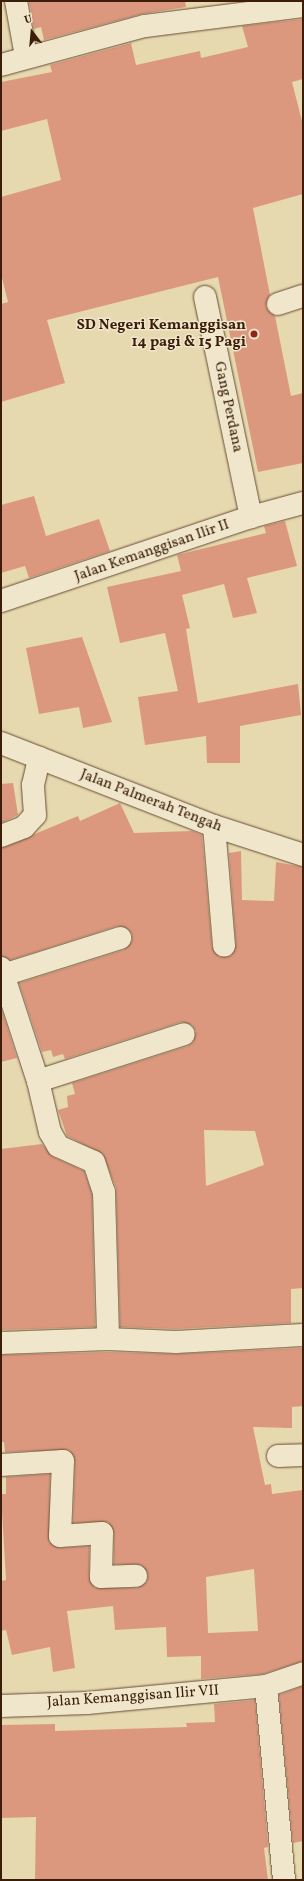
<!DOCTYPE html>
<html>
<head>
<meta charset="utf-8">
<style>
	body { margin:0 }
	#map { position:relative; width:304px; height:1881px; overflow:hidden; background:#e7d9af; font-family:Vollkorn,serif }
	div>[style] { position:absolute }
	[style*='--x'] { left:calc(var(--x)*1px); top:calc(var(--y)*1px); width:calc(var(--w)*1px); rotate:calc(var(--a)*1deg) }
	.building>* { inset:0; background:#db987e }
	.roads { filter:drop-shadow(0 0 1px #664c33) drop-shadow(0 0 1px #664c33) }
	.minor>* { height:22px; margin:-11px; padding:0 11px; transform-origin:11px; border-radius:11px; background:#efe6cb }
	.dots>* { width:11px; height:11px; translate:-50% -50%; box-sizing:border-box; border:2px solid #efe6cb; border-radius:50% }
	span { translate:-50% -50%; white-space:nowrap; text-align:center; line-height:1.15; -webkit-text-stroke:3px #efe6cb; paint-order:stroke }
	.poi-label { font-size:15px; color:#3b1d0a; font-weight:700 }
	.right { translate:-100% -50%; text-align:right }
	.street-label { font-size:15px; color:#3b1d0a }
	.frame { position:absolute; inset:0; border:2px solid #3b1d0a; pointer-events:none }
	.north { position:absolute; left:12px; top:12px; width:40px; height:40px; -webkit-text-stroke:3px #efe6cb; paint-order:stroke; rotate:344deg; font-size:11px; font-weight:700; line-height:16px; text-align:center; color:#3b1d0a }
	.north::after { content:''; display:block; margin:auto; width:14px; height:18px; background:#3b1d0a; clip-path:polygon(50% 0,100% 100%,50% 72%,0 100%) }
</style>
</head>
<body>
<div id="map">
	<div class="building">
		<div style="clip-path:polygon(29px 1px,185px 1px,186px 7px,142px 14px,44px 40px,41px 27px,34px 29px)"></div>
		<div style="clip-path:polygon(303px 19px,303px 79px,292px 82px,303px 125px,303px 194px,253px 208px,270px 295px,266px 307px,275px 316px,291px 396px,303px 393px,303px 463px,258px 472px,218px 277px,47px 320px,65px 383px,1px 402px,1px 304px,8px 302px,1px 274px,1px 197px,61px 180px,47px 119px,1px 131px,1px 82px,52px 72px,50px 65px,131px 43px,136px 65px,200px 51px,201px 58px,248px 47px,242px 26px)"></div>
		<div style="clip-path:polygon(34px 496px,46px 536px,99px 519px,110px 551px,29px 578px,25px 566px,1px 573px,1px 505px)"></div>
		<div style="clip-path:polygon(285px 521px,297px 566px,247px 578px,257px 613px,233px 618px,224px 584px,182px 595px,190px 628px,186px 629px,198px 703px,298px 684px,301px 715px,240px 726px,240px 763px,207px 763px,206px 736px,145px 745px,138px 697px,178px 691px,165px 633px,120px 643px,107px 587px,181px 571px,177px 555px,266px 533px,264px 526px)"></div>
		<div style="clip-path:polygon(82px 637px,112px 722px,83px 728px,79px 707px,39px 714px,26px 648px)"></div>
		<div style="clip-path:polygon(13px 783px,18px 815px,1px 823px,1px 784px)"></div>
		<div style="clip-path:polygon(evenodd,120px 803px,134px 833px,192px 831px,202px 835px,212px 947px,219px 957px,231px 956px,236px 945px,229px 853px,241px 851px,242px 900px,274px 901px,276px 862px,303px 867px,303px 1288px,291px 1289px,291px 1323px,176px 1329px,120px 1327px,116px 1188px,103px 1154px,67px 1136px,58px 1110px,68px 1107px,67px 1096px,75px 1094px,72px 1083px,188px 1046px,193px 1042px,196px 1031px,192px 1025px,181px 1022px,65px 1059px,63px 1054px,53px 1057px,51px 1050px,42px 1052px,19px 983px,124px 950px,132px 941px,132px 934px,128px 929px,117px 926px,10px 960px,1px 956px,1px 848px,78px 816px,80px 821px,120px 803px,204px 1130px,255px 1131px,264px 1165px,206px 1186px,204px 1130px)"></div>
		<div style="clip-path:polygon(1px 1008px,17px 1058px,1px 1062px)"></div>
		<div style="clip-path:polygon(42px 1144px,53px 1157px,84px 1171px,92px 1194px,95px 1327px,1px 1330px,1px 1149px)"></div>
		<div style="clip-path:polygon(evenodd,303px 1348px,303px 1406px,292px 1407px,292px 1428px,253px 1427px,265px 1485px,271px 1484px,272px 1494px,303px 1490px,303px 1661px,263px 1674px,201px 1679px,201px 1656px,167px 1657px,166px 1627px,115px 1630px,113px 1606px,67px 1611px,75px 1668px,53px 1672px,50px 1647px,12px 1655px,6px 1630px,1px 1631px,1px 1581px,6px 1580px,1px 1494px,6px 1494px,6px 1477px,50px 1474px,49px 1542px,60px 1548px,89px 1546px,89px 1577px,95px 1588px,137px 1588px,147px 1582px,148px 1575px,142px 1565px,114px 1564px,114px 1533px,108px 1522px,73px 1523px,75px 1462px,69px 1450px,5px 1452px,4px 1442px,1px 1442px,1px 1355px,108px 1352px,177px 1354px,303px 1348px,254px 1569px,258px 1631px,208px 1633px,206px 1577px,254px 1569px)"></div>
		<div style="clip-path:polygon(303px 1686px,303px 1841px,293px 1843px,279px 1695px)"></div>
		<div style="clip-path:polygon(255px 1700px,268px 1847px,264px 1848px,268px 1880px,35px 1880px,36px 1817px,1px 1818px,1px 1725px,55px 1724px,55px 1731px,187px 1727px,186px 1723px,215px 1722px,214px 1704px)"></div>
	</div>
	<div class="roads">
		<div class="minor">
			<div style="--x:16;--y:1;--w:56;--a:79.7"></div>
			<div style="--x:1;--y:65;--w:149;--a:-15.2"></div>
			<div style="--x:145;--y:26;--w:159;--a:-7.2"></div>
			<div style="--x:205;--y:297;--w:225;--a:78.2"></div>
			<div style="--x:278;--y:304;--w:26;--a:-18"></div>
			<div style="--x:1;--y:601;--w:264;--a:-18.6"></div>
			<div style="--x:251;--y:517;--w:54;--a:-15.1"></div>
			<div style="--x:1;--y:743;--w:229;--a:21.3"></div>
			<div style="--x:214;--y:826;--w:94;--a:18"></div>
			<div style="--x:214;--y:826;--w:120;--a:85.2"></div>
			<div style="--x:1;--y:836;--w:25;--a:-21"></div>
			<div style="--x:24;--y:827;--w:16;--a:-47"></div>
			<div style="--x:35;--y:815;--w:30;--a:-94"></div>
			<div style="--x:33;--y:785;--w:28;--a:-77"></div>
			<div style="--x:1;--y:968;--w:119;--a:71.9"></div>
			<div style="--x:38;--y:1081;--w:52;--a:76.8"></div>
			<div style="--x:50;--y:1132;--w:16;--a:60"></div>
			<div style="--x:58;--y:1146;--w:39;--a:24"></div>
			<div style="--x:94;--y:1162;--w:32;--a:72"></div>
			<div style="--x:104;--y:1192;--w:147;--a:88.4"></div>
			<div style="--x:3;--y:975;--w:123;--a:-17.5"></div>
			<div style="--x:38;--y:1081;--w:153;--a:-17.8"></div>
			<div style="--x:1;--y:1343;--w:107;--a:-2.1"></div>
			<div style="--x:108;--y:1339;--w:68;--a:2.5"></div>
			<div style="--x:176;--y:1342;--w:127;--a:-3.2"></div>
			<div style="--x:278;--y:1456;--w:25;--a:-2"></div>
			<div style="--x:1;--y:1465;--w:62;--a:-3.7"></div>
			<div style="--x:63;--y:1461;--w:75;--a:92.3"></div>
			<div style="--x:60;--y:1536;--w:42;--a:-4.1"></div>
			<div style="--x:102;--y:1533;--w:44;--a:91.3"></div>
			<div style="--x:101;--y:1577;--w:35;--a:-2"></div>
			<div style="--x:266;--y:1686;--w:195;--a:84.7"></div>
			<div style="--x:1;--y:1706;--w:86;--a:-2"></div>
			<div style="--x:87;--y:1703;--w:180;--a:-5.4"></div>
			<div style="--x:266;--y:1686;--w:39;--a:-19"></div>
		</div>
	</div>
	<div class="dots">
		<div style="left:254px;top:334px;background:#8f2418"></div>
	</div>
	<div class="poi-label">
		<span class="right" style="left:246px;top:334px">SD Negeri Kemanggisan<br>14 pagi &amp; 15 Pagi</span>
	</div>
	<div class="street-label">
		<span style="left:228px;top:407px;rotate:78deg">Gang Perdana</span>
		<span style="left:152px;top:551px;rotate:-19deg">Jalan Kemanggisan Ilir II</span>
		<span style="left:151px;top:801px;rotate:21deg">Jalan Palmerah Tengah</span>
		<span style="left:133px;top:1697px;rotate:-4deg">Jalan Kemanggisan Ilir VII</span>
	</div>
	<div class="frame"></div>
	<div class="north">U</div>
</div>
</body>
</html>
